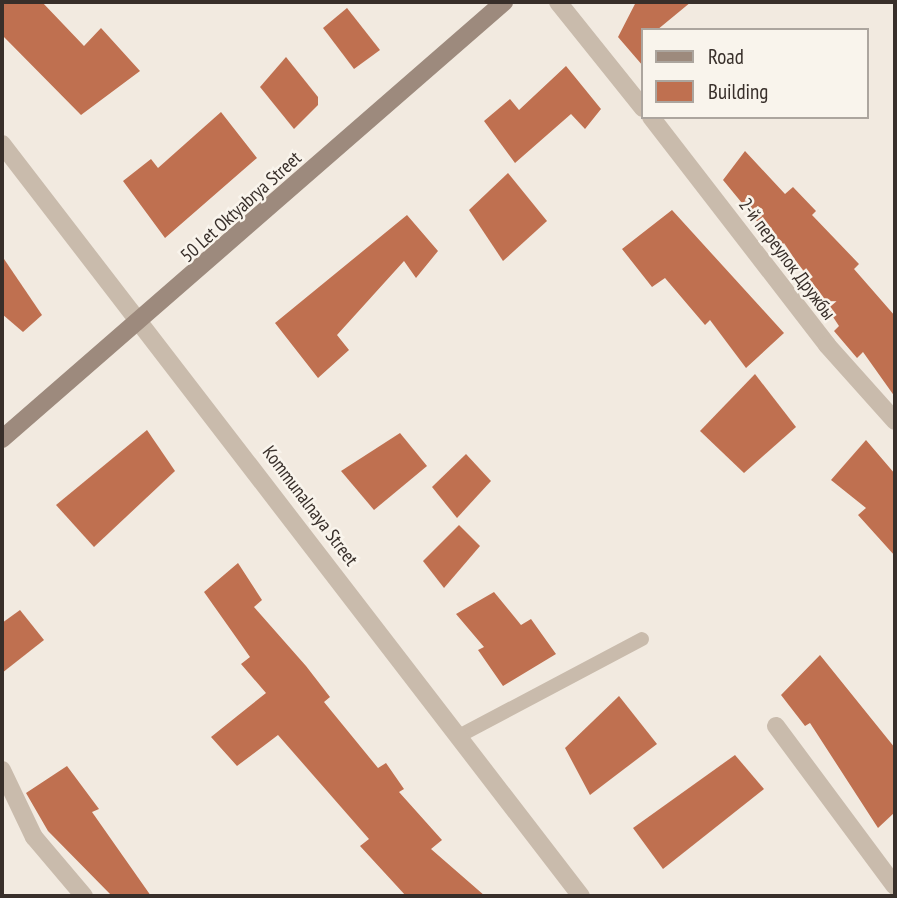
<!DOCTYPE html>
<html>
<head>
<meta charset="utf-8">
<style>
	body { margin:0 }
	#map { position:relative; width:897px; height:898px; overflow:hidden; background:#f2eae0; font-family:"PT Sans Narrow",sans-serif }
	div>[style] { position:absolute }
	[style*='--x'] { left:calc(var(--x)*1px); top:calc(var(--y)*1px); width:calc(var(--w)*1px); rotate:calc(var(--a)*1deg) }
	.building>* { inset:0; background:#bf7050 }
	.lane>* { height:14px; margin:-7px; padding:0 7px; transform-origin:7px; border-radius:7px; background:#c9bbac }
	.street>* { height:18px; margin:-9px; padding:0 9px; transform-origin:9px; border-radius:9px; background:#c9bbac }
	.secondary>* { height:18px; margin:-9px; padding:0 9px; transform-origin:9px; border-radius:9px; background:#9d8a7d }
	span { translate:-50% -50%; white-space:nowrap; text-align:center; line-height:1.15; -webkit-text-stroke:5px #f9f4ec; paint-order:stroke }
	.street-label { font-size:19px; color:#382f2a }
	.frame { position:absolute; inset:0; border:4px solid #382f2a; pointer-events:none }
	.legend { position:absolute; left:641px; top:28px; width:228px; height:91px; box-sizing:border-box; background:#f9f4ec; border:2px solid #aca59e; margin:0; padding:9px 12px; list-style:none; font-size:21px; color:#382f2a }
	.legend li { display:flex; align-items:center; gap:14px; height:35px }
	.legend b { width:35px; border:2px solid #aca59e }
</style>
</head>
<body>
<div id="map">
	<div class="building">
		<div style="clip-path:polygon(2px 2px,42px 2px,84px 46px,101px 28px,140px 71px,81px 115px,2px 35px)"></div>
		<div style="clip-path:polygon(636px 2px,691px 2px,657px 30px,643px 30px,643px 66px,618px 37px)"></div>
		<div style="clip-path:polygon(347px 8px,380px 50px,354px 69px,323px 28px)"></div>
		<div style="clip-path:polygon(286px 57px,318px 97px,318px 105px,294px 129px,260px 87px)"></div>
		<div style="clip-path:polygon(566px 66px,601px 109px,585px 129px,571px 114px,515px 163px,484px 121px,510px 99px,519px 110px)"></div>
		<div style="clip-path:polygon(221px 112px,257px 158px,165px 238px,123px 181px,151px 159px,158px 168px)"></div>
		<div style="clip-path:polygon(745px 151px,785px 194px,793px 187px,816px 211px,812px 215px,859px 264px,854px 269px,895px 316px,895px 397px,863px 352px,857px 358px,834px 331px,839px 326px,784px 243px,779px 248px,723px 180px)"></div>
		<div style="clip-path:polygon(508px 173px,547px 221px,503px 261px,469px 210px)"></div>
		<div style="clip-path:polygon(672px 210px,784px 333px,746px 368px,710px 320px,705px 325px,665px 278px,652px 287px,622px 249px)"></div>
		<div style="clip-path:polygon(407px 215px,438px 251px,416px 278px,404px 261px,337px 335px,349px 350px,318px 378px,275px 323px)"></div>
		<div style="clip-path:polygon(2px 256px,42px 315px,23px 332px,2px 314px)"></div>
		<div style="clip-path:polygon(755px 374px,796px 427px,744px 473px,700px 431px)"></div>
		<div style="clip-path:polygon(147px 430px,175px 471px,94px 547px,56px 505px)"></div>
		<div style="clip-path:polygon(400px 433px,427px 466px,374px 510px,341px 471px)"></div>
		<div style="clip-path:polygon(866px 440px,895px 474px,895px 556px,858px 515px,866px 508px,831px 480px)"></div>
		<div style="clip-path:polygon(466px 454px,491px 481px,457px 518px,432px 487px)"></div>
		<div style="clip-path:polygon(459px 525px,480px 546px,444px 588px,423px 561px)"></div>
		<div style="clip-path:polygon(238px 563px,262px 600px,254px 607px,306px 666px,330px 697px,324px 702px,378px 768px,386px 763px,404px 789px,399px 792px,442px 840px,431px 849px,485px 896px,406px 896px,360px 846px,369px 839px,278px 735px,237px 766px,211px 737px,266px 693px,241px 664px,250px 657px,204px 592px)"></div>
		<div style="clip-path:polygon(494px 592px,521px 625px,531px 619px,556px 654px,503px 686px,478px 650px,484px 647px,456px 614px)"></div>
		<div style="clip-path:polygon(20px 610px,44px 640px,2px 673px,2px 623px)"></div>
		<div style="clip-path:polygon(820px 655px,895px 748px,895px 812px,878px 828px,810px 723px,805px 726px,781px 695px)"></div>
		<div style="clip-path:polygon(619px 696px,657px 744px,590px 795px,565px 748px)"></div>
		<div style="clip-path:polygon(735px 755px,764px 789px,663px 869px,633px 828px)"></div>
		<div style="clip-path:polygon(67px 766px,99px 809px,92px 812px,151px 896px,112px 896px,48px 831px,26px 793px)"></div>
	</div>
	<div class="lane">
		<div style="--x:459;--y:736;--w:207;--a:-27.9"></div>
	</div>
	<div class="street">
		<div style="--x:558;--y:2;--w:136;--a:51.3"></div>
		<div style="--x:651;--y:117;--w:288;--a:52.3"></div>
		<div style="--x:827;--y:345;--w:102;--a:48.2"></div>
		<div style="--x:2;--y:144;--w:949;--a:52.41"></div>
		<div style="--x:776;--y:726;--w:199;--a:53.4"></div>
		<div style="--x:2;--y:770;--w:74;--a:64.5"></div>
		<div style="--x:34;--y:837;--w:77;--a:49.7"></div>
	</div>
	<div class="secondary">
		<div style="--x:2;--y:439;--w:666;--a:-41.04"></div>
	</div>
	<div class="street-label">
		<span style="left:241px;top:207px;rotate:-42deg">50 Let Oktyabrya Street</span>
		<span style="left:787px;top:259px;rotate:53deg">2-й переулок Дружбы</span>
		<span style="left:310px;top:506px;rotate:53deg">Kommunalnaya Street</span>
	</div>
	<div class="frame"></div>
	<ul class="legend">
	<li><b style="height:9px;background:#9d8a7d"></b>Road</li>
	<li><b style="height:19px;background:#bf7050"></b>Building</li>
	</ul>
</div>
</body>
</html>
